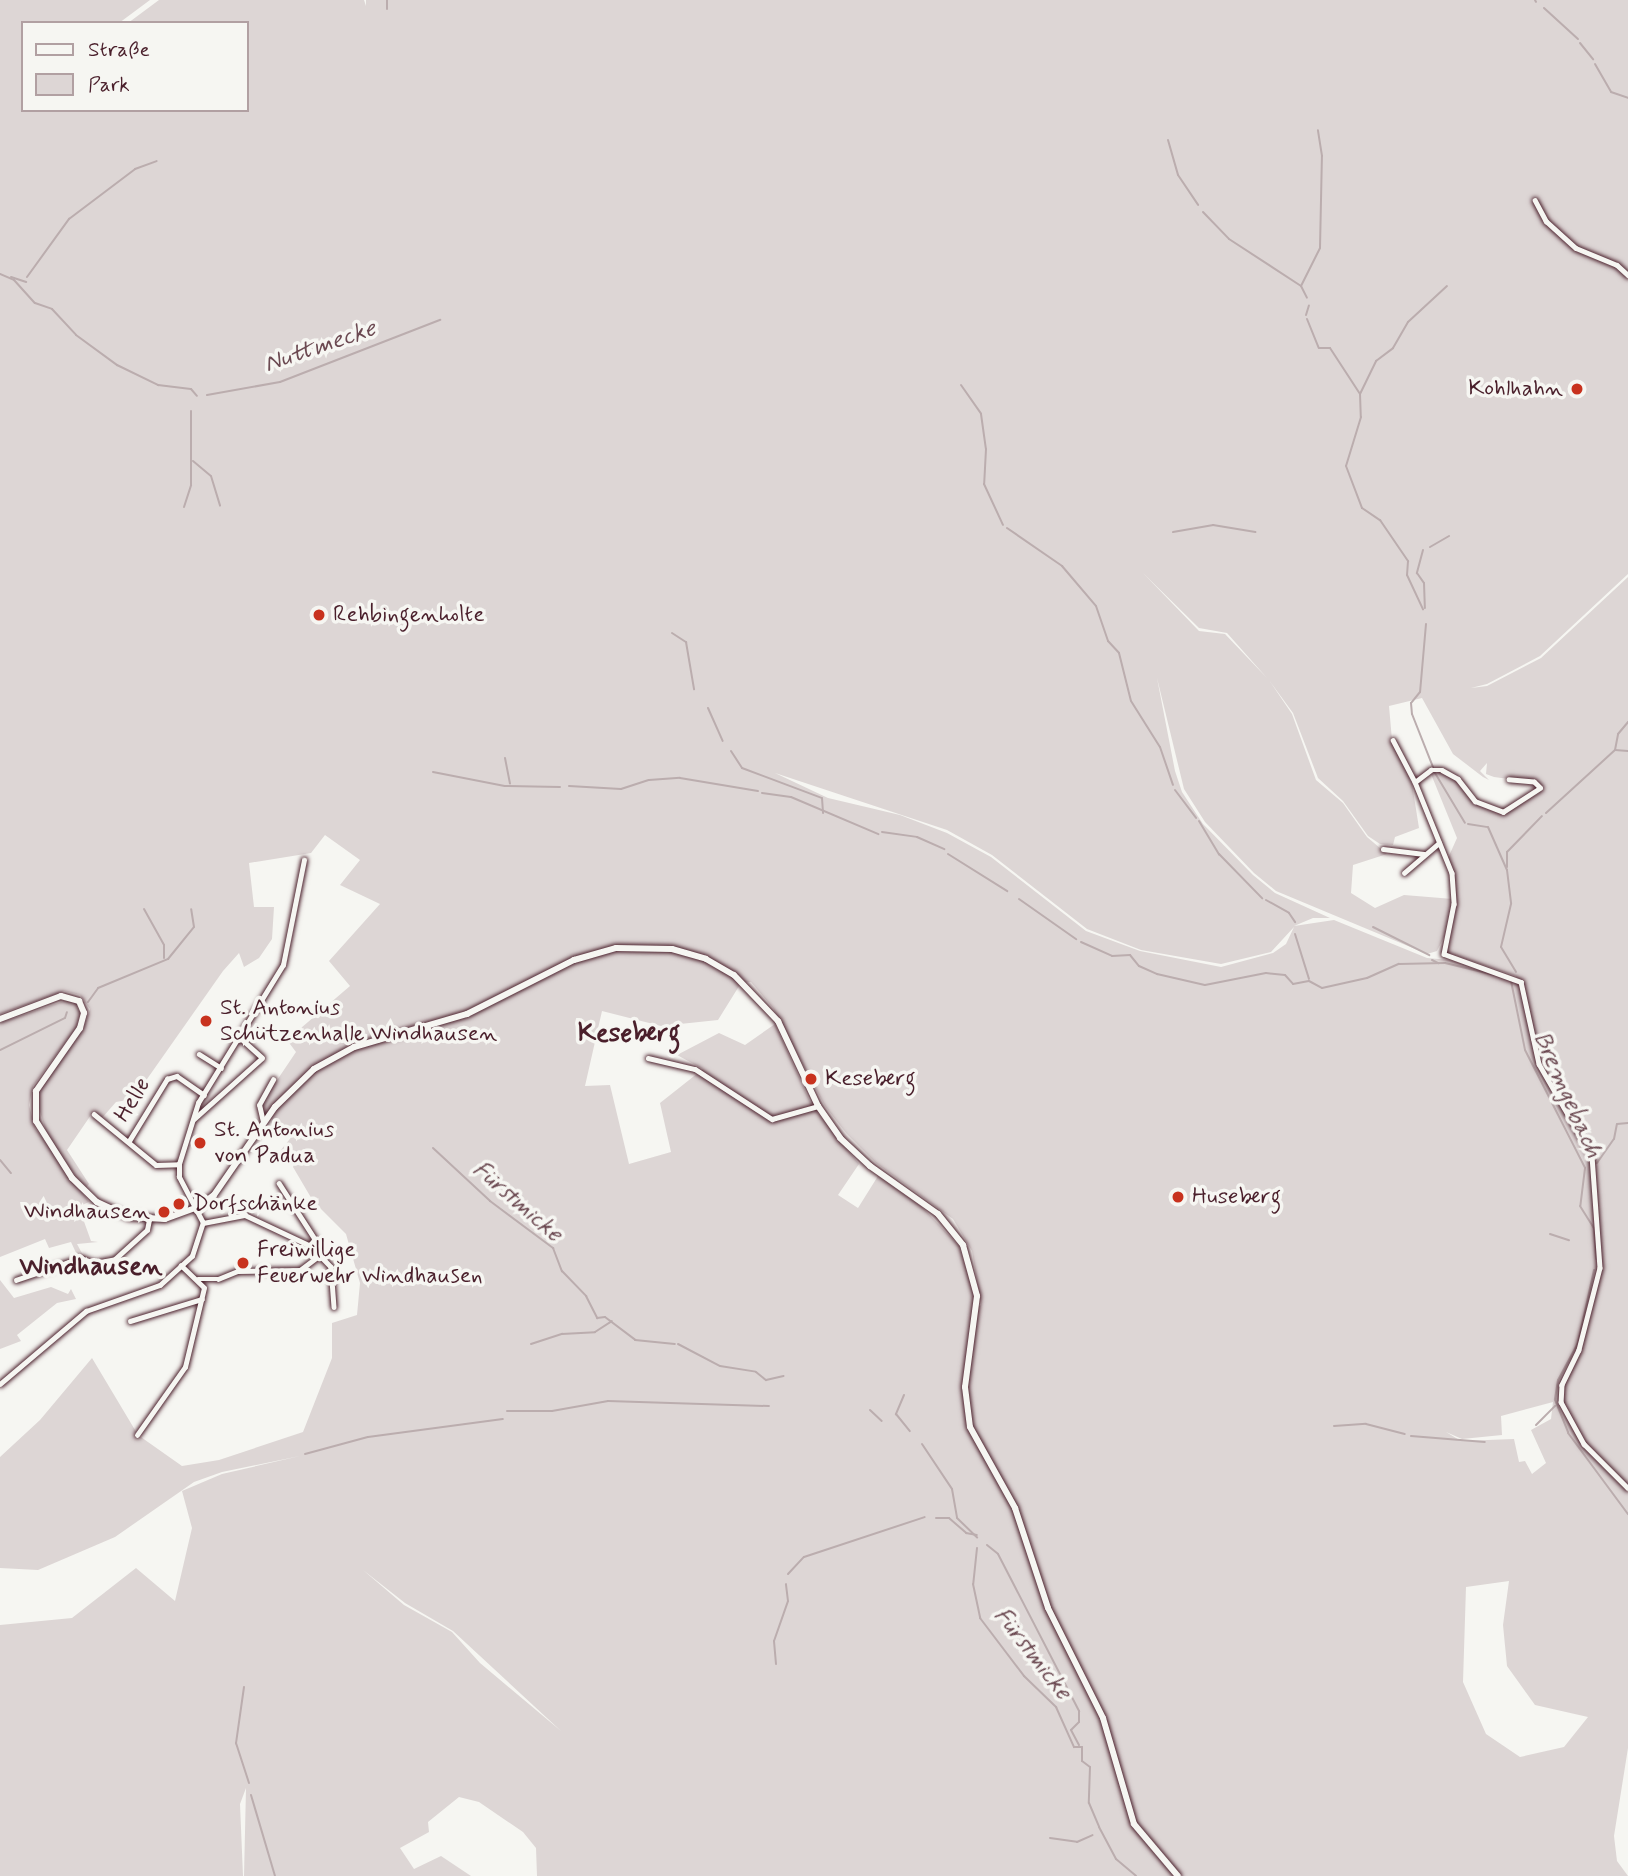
<!DOCTYPE html>
<html>
<head>
<meta charset="utf-8">
<style>
	body { margin:0 }
	#map { position:relative; width:1628px; height:1876px; overflow:hidden; background:#f6f6f2; font-family:Mynerve,sans-serif }
	div>[style] { position:absolute }
	[style*='--x'] { left:calc(var(--x)*1px); top:calc(var(--y)*1px); width:calc(var(--w)*1px); rotate:calc(var(--a)*1deg) }
	.green>* { inset:0; background:#ddd6d5 }
	.stream>* { height:2px; margin:-1px; padding:0 1px; transform-origin:1px; border-radius:1px; background:#bbadae }
	.roads { filter:drop-shadow(0 0 2px #4a1f2b) drop-shadow(0 0 2px #4a1f2b) }
	.minor>* { height:4.5px; margin:-2.25px; padding:0 2.25px; transform-origin:2.25px; border-radius:2.25px; background:#f6f6f2 }
	.secondary>* { height:6px; margin:-3px; padding:0 3px; transform-origin:3px; border-radius:3px; background:#f6f6f2 }
	.dots>* { width:19px; height:19px; translate:-50% -50%; box-sizing:border-box; border:4px solid #f6f6f2; border-radius:50% }
	span { translate:-50% -50%; white-space:nowrap; text-align:center; line-height:1.15; -webkit-text-stroke:7px #f6f6f2; paint-order:stroke }
	.poi-label { font-size:23px; color:#4a1f2b }
	.right { translate:-100% -50%; text-align:right }
	.left { translate:0 -50%; text-align:left }
	.street-label { font-size:23px; color:#4a1f2b }
	.water-label { font-size:24px; color:#6c4a52; font-style:italic }
	.quarter-label { font-size:26px; color:#4a1f2b; font-weight:700 }
	.legend { position:absolute; left:21px; top:21px; width:228px; height:91px; box-sizing:border-box; background:#f6f6f2; border:2px solid #b1a0a2; margin:0; padding:9px 12px; list-style:none; font-size:21px; color:#4a1f2b }
	.legend li { display:flex; align-items:center; gap:14px; height:35px }
	.legend b { width:35px; border:2px solid #b1a0a2 }
</style>
</head>
<body>
<div id="map">
	<div class="green">
		<div style="clip-path:polygon(evenodd,0 0,150px 0,119px 23px,23px 23px,23px 110px,247px 110px,247px 23px,128px 23px,159px 0,364px 0,366px 6px,366px 0,1628px 0,1628px 574px,1540px 656px,1487px 684px,1471px 688px,1487px 686px,1541px 658px,1628px 577px,1628px 1748px,1614px 1836px,1617px 1861px,1628px 1876px,537px 1876px,536px 1848px,523px 1832px,479px 1802px,459px 1797px,428px 1822px,429px 1832px,400px 1848px,414px 1869px,441px 1856px,471px 1876px,244px 1876px,246px 1788px,240px 1804px,243px 1876px,0 1876px,0 1625px,72px 1618px,136px 1568px,175px 1601px,192px 1528px,182px 1491px,222px 1474px,300px 1456px,222px 1472px,194px 1482px,115px 1537px,38px 1570px,0 1568px,0 1457px,40px 1420px,92px 1358px,138px 1435px,182px 1466px,219px 1460px,303px 1432px,332px 1358px,332px 1323px,357px 1315px,360px 1283px,346px 1234px,313px 1201px,293px 1167px,295px 1161px,281px 1150px,293px 1135px,266px 1115px,261px 1104px,296px 1052px,287px 1040px,350px 986px,329px 961px,380px 904px,340px 885px,360px 860px,325px 835px,311px 853px,249px 863px,254px 907px,274px 907px,272px 939px,259px 958px,244px 967px,239px 953px,223px 971px,133px 1099px,116px 1102px,102px 1118px,93px 1112px,67px 1150px,89px 1184px,85px 1189px,48px 1137px,37px 1102px,43px 1085px,83px 1030px,90px 1009px,80px 995px,64px 991px,0 1014px,0 0,1143px 573px,1199px 628px,1227px 633px,1267px 678px,1225px 634px,1199px 631px,1143px 573px,0 0,1157px 678px,1184px 789px,1205px 822px,1254px 873px,1276px 891px,1427px 954px,1437px 951px,1449px 927px,1453px 899px,1404px 895px,1375px 908px,1351px 893px,1353px 865px,1387px 854px,1367px 837px,1343px 803px,1316px 780px,1292px 714px,1269px 680px,1293px 713px,1318px 778px,1343px 801px,1368px 836px,1380px 844px,1393px 845px,1395px 837px,1419px 828px,1412px 784px,1392px 740px,1389px 706px,1422px 698px,1453px 754px,1483px 777px,1489px 780px,1480px 771px,1487px 763px,1486px 774px,1494px 777px,1539px 783px,1543px 787px,1538px 794px,1503px 813px,1475px 803px,1456px 779px,1441px 771px,1431px 774px,1457px 838px,1448px 858px,1456px 902px,1446px 952px,1516px 976px,1519px 982px,1450px 960px,1427px 958px,1334px 920px,1294px 926px,1313px 918px,1330px 918px,1275px 893px,1253px 875px,1203px 824px,1182px 792px,1175px 771px,1157px 678px,0 0,775px 773px,947px 830px,992px 855px,1087px 929px,1141px 950px,1221px 964px,1271px 952px,1294px 927px,1286px 944px,1273px 953px,1221px 967px,1140px 951px,1086px 931px,991px 857px,947px 833px,900px 815px,828px 798px,775px 773px,0 0,751px 982px,773px 1008px,825px 1106px,846px 1133px,876px 1163px,953px 1219px,972px 1251px,981px 1305px,978px 1307px,959px 1246px,922px 1207px,878px 1176px,858px 1208px,838px 1195px,859px 1164px,812px 1106px,775px 1024px,745px 1045px,719px 1033px,677px 1055px,703px 1069px,660px 1103px,671px 1152px,629px 1164px,610px 1085px,585px 1086px,602px 1011px,661px 1026px,718px 1020px,741px 983px,751px 982px,0 0,1553px 1402px,1551px 1419px,1531px 1430px,1546px 1463px,1532px 1474px,1525px 1461px,1519px 1462px,1514px 1439px,1461px 1441px,1446px 1432px,1462px 1439px,1502px 1435px,1501px 1416px,1553px 1402px,0 0,363px 1570px,405px 1603px,453px 1631px,561px 1731px,480px 1663px,452px 1632px,404px 1605px,363px 1570px,0 0,1509px 1581px,1503px 1625px,1507px 1666px,1535px 1705px,1588px 1717px,1564px 1747px,1520px 1757px,1486px 1734px,1463px 1682px,1466px 1587px,1509px 1581px)"></div>
		<div style="clip-path:polygon(67px 1000px,76px 1004px,80px 1014px,76px 1028px,33px 1086px,29px 1105px,35px 1128px,89px 1202px,80px 1206px,82px 1216px,91px 1241px,98px 1242px,77px 1244px,84px 1257px,78px 1257px,71px 1242px,49px 1248px,45px 1239px,0 1257px,0 1023px)"></div>
		<div style="clip-path:polygon(0 1280px,14px 1298px,51px 1287px,68px 1294px,71px 1289px,76px 1299px,57px 1303px,17px 1335px,21px 1341px,0 1349px)"></div>
	</div>
	<div class="stream">
		<div style="--x:1535;--y:0;--w:2;--a:63"></div>
		<div style="--x:1544;--y:8;--w:46;--a:42.4"></div>
		<div style="--x:387;--y:9;--w:9;--a:-90"></div>
		<div style="--x:1580;--y:43;--w:21;--a:51"></div>
		<div style="--x:1595;--y:64;--w:32;--a:60"></div>
		<div style="--x:1611;--y:92;--w:18;--a:19"></div>
		<div style="--x:1168;--y:140;--w:36;--a:74"></div>
		<div style="--x:1178;--y:175;--w:36;--a:56"></div>
		<div style="--x:1203;--y:212;--w:37;--a:46"></div>
		<div style="--x:1229;--y:239;--w:86;--a:33.1"></div>
		<div style="--x:1301;--y:286;--w:13;--a:63"></div>
		<div style="--x:0;--y:274;--w:15;--a:23"></div>
		<div style="--x:14;--y:280;--w:31;--a:48"></div>
		<div style="--x:35;--y:303;--w:18;--a:19"></div>
		<div style="--x:52;--y:309;--w:35;--a:47"></div>
		<div style="--x:76;--y:335;--w:51;--a:36.2"></div>
		<div style="--x:117;--y:365;--w:46;--a:26"></div>
		<div style="--x:158;--y:385;--w:33;--a:7"></div>
		<div style="--x:191;--y:389;--w:9;--a:49"></div>
		<div style="--x:11;--y:277;--w:16;--a:18"></div>
		<div style="--x:27;--y:277;--w:72;--a:-54.1"></div>
		<div style="--x:69;--y:219;--w:83;--a:-37.1"></div>
		<div style="--x:135;--y:169;--w:23;--a:-20"></div>
		<div style="--x:1301;--y:286;--w:42;--a:-63.4"></div>
		<div style="--x:1320;--y:248;--w:92;--a:-88.8"></div>
		<div style="--x:1322;--y:156;--w:26;--a:-99"></div>
		<div style="--x:1306;--y:315;--w:10;--a:-73"></div>
		<div style="--x:1307;--y:319;--w:31;--a:68"></div>
		<div style="--x:1319;--y:348;--w:11;--a:0"></div>
		<div style="--x:1330;--y:348;--w:55;--a:56.9"></div>
		<div style="--x:1360;--y:394;--w:23;--a:88"></div>
		<div style="--x:1361;--y:417;--w:51;--a:107"></div>
		<div style="--x:1346;--y:466;--w:45;--a:69.1"></div>
		<div style="--x:1362;--y:508;--w:22;--a:34"></div>
		<div style="--x:1380;--y:520;--w:50;--a:55.7"></div>
		<div style="--x:1408;--y:561;--w:14;--a:94"></div>
		<div style="--x:1407;--y:575;--w:38;--a:65"></div>
		<div style="--x:961;--y:385;--w:35;--a:55"></div>
		<div style="--x:981;--y:414;--w:35;--a:82"></div>
		<div style="--x:986;--y:449;--w:35;--a:93"></div>
		<div style="--x:984;--y:484;--w:45;--a:65.1"></div>
		<div style="--x:1360;--y:394;--w:37;--a:-64"></div>
		<div style="--x:1376;--y:361;--w:21;--a:-37"></div>
		<div style="--x:1393;--y:348;--w:30;--a:-60"></div>
		<div style="--x:1408;--y:322;--w:53;--a:-42.7"></div>
		<div style="--x:207;--y:395;--w:74;--a:-10.1"></div>
		<div style="--x:280;--y:382;--w:172;--a:-21.2"></div>
		<div style="--x:193;--y:461;--w:23;--a:40"></div>
		<div style="--x:211;--y:476;--w:31;--a:73"></div>
		<div style="--x:184;--y:507;--w:23;--a:-72"></div>
		<div style="--x:191;--y:485;--w:74;--a:-90"></div>
		<div style="--x:1007;--y:528;--w:67;--a:34.6"></div>
		<div style="--x:1062;--y:566;--w:52;--a:49.6"></div>
		<div style="--x:1096;--y:606;--w:37;--a:71"></div>
		<div style="--x:1108;--y:641;--w:16;--a:47"></div>
		<div style="--x:1119;--y:653;--w:49;--a:76"></div>
		<div style="--x:1131;--y:701;--w:54;--a:57.8"></div>
		<div style="--x:1160;--y:747;--w:40;--a:71.1"></div>
		<div style="--x:1173;--y:532;--w:41;--a:-9.9"></div>
		<div style="--x:1213;--y:525;--w:43;--a:9.5"></div>
		<div style="--x:1430;--y:547;--w:22;--a:-30"></div>
		<div style="--x:1423;--y:550;--w:24;--a:105"></div>
		<div style="--x:1417;--y:573;--w:12;--a:55"></div>
		<div style="--x:1424;--y:583;--w:25;--a:88"></div>
		<div style="--x:1426;--y:624;--w:68;--a:95"></div>
		<div style="--x:1420;--y:692;--w:14;--a:129"></div>
		<div style="--x:1411;--y:703;--w:11;--a:85"></div>
		<div style="--x:1412;--y:714;--w:57;--a:68.4"></div>
		<div style="--x:672;--y:633;--w:17;--a:33"></div>
		<div style="--x:686;--y:642;--w:48;--a:80.3"></div>
		<div style="--x:708;--y:708;--w:36;--a:66"></div>
		<div style="--x:1615;--y:750;--w:13;--a:4"></div>
		<div style="--x:731;--y:751;--w:20;--a:57"></div>
		<div style="--x:742;--y:768;--w:85;--a:20.6"></div>
		<div style="--x:822;--y:798;--w:15;--a:86"></div>
		<div style="--x:505;--y:758;--w:26;--a:79"></div>
		<div style="--x:433;--y:772;--w:73;--a:11"></div>
		<div style="--x:505;--y:786;--w:55;--a:1"></div>
		<div style="--x:1435;--y:773;--w:58;--a:59"></div>
		<div style="--x:569;--y:786;--w:52;--a:3.3"></div>
		<div style="--x:621;--y:789;--w:29;--a:-18"></div>
		<div style="--x:649;--y:780;--w:31;--a:-4"></div>
		<div style="--x:680;--y:778;--w:79;--a:9.5"></div>
		<div style="--x:1175;--y:790;--w:35;--a:53"></div>
		<div style="--x:762;--y:793;--w:29;--a:8"></div>
		<div style="--x:791;--y:797;--w:95;--a:23"></div>
		<div style="--x:1546;--y:813;--w:93;--a:-42.4"></div>
		<div style="--x:1615;--y:750;--w:16;--a:-79"></div>
		<div style="--x:1618;--y:734;--w:16;--a:-50"></div>
		<div style="--x:1199;--y:821;--w:39;--a:59"></div>
		<div style="--x:1219;--y:854;--w:62;--a:45.7"></div>
		<div style="--x:1468;--y:824;--w:20;--a:9"></div>
		<div style="--x:1488;--y:827;--w:47;--a:66.2"></div>
		<div style="--x:1507;--y:870;--w:34;--a:83"></div>
		<div style="--x:1511;--y:904;--w:44;--a:103.1"></div>
		<div style="--x:1501;--y:947;--w:29;--a:59"></div>
		<div style="--x:882;--y:832;--w:35;--a:8"></div>
		<div style="--x:917;--y:837;--w:30;--a:24"></div>
		<div style="--x:948;--y:854;--w:70;--a:32.1"></div>
		<div style="--x:1507;--y:867;--w:15;--a:-90"></div>
		<div style="--x:1507;--y:852;--w:50;--a:-45.8"></div>
		<div style="--x:1019;--y:899;--w:70;--a:35.1"></div>
		<div style="--x:1266;--y:900;--w:26;--a:29"></div>
		<div style="--x:1289;--y:913;--w:11;--a:56"></div>
		<div style="--x:144;--y:909;--w:41;--a:60.9"></div>
		<div style="--x:164;--y:945;--w:13;--a:90"></div>
		<div style="--x:1373;--y:927;--w:63;--a:26.6"></div>
		<div style="--x:1295;--y:934;--w:47;--a:72.7"></div>
		<div style="--x:1081;--y:942;--w:34;--a:24"></div>
		<div style="--x:1112;--y:956;--w:18;--a:-3"></div>
		<div style="--x:1130;--y:955;--w:14;--a:51"></div>
		<div style="--x:1139;--y:966;--w:20;--a:24"></div>
		<div style="--x:1157;--y:974;--w:49;--a:12.9"></div>
		<div style="--x:1205;--y:985;--w:62;--a:-11.1"></div>
		<div style="--x:1266;--y:973;--w:19;--a:6"></div>
		<div style="--x:1285;--y:975;--w:12;--a:48"></div>
		<div style="--x:1293;--y:984;--w:16;--a:-11"></div>
		<div style="--x:1309;--y:981;--w:15;--a:28"></div>
		<div style="--x:1322;--y:988;--w:46;--a:-12.5"></div>
		<div style="--x:1367;--y:978;--w:35;--a:-24"></div>
		<div style="--x:1399;--y:964;--w:46;--a:-1.2"></div>
		<div style="--x:1445;--y:963;--w:51;--a:13.5"></div>
		<div style="--x:1432;--y:960;--w:7;--a:27"></div>
		<div style="--x:1511;--y:981;--w:70;--a:78.5"></div>
		<div style="--x:1525;--y:1050;--w:132;--a:63"></div>
		<div style="--x:1585;--y:1168;--w:38;--a:97"></div>
		<div style="--x:1580;--y:1206;--w:26;--a:58"></div>
		<div style="--x:1594;--y:1228;--w:31;--a:86"></div>
		<div style="--x:88;--y:1002;--w:17;--a:-54"></div>
		<div style="--x:98;--y:988;--w:76;--a:-22.5"></div>
		<div style="--x:168;--y:959;--w:41;--a:-50.9"></div>
		<div style="--x:194;--y:927;--w:18;--a:-99"></div>
		<div style="--x:0;--y:1050;--w:72;--a:-26.2"></div>
		<div style="--x:65;--y:1018;--w:6;--a:-72"></div>
		<div style="--x:433;--y:1148;--w:78;--a:42.9"></div>
		<div style="--x:490;--y:1201;--w:79;--a:36.7"></div>
		<div style="--x:553;--y:1248;--w:25;--a:69"></div>
		<div style="--x:562;--y:1271;--w:35;--a:46"></div>
		<div style="--x:586;--y:1296;--w:25;--a:63"></div>
		<div style="--x:597;--y:1318;--w:8;--a:-7"></div>
		<div style="--x:605;--y:1317;--w:38;--a:37"></div>
		<div style="--x:635;--y:1340;--w:40;--a:5.7"></div>
		<div style="--x:0;--y:1160;--w:17;--a:50"></div>
		<div style="--x:1597;--y:1163;--w:29;--a:-55"></div>
		<div style="--x:1614;--y:1139;--w:15;--a:-79"></div>
		<div style="--x:1617;--y:1124;--w:11;--a:-5"></div>
		<div style="--x:1550;--y:1234;--w:20;--a:18"></div>
		<div style="--x:1594;--y:1270;--w:75;--a:102.4"></div>
		<div style="--x:1578;--y:1343;--w:42;--a:118.4"></div>
		<div style="--x:1558;--y:1380;--w:20;--a:99"></div>
		<div style="--x:1555;--y:1400;--w:35;--a:68"></div>
		<div style="--x:1568;--y:1433;--w:101;--a:53.5"></div>
		<div style="--x:531;--y:1344;--w:33;--a:-18"></div>
		<div style="--x:562;--y:1334;--w:33;--a:-3"></div>
		<div style="--x:595;--y:1332;--w:20;--a:-33"></div>
		<div style="--x:678;--y:1344;--w:47;--a:27.6"></div>
		<div style="--x:720;--y:1366;--w:36;--a:9"></div>
		<div style="--x:756;--y:1372;--w:13;--a:39"></div>
		<div style="--x:766;--y:1380;--w:18;--a:-13"></div>
		<div style="--x:904;--y:1395;--w:21;--a:113"></div>
		<div style="--x:896;--y:1414;--w:22;--a:51"></div>
		<div style="--x:870;--y:1410;--w:16;--a:43"></div>
		<div style="--x:507;--y:1411;--w:45;--a:0"></div>
		<div style="--x:552;--y:1411;--w:57;--a:-10.1"></div>
		<div style="--x:608;--y:1401;--w:161;--a:1.8"></div>
		<div style="--x:1536;--y:1425;--w:27;--a:-45"></div>
		<div style="--x:1334;--y:1426;--w:32;--a:-4"></div>
		<div style="--x:1366;--y:1424;--w:40;--a:14.4"></div>
		<div style="--x:1411;--y:1436;--w:74;--a:4.6"></div>
		<div style="--x:922;--y:1444;--w:54;--a:56.3"></div>
		<div style="--x:952;--y:1489;--w:29;--a:80"></div>
		<div style="--x:957;--y:1518;--w:28;--a:44"></div>
		<div style="--x:305;--y:1454;--w:65;--a:-15.1"></div>
		<div style="--x:368;--y:1437;--w:136;--a:-7.6"></div>
		<div style="--x:936;--y:1518;--w:13;--a:0"></div>
		<div style="--x:949;--y:1518;--w:23;--a:41"></div>
		<div style="--x:966;--y:1533;--w:11;--a:10"></div>
		<div style="--x:987;--y:1545;--w:14;--a:39"></div>
		<div style="--x:998;--y:1554;--w:177;--a:62.7"></div>
		<div style="--x:1079;--y:1711;--w:11;--a:90"></div>
		<div style="--x:1079;--y:1722;--w:11;--a:135"></div>
		<div style="--x:1071;--y:1730;--w:17;--a:62"></div>
		<div style="--x:977;--y:1548;--w:36;--a:96"></div>
		<div style="--x:973;--y:1584;--w:35;--a:78"></div>
		<div style="--x:980;--y:1618;--w:73;--a:52.8"></div>
		<div style="--x:1024;--y:1676;--w:45;--a:44.1"></div>
		<div style="--x:1056;--y:1707;--w:44;--a:65.8"></div>
		<div style="--x:1074;--y:1747;--w:8;--a:0"></div>
		<div style="--x:1082;--y:1747;--w:14;--a:90"></div>
		<div style="--x:1082;--y:1761;--w:10;--a:37"></div>
		<div style="--x:1090;--y:1767;--w:36;--a:92"></div>
		<div style="--x:1089;--y:1803;--w:26;--a:67"></div>
		<div style="--x:1099;--y:1827;--w:36;--a:62"></div>
		<div style="--x:1116;--y:1859;--w:26;--a:40"></div>
		<div style="--x:788;--y:1574;--w:23;--a:-47"></div>
		<div style="--x:804;--y:1557;--w:127;--a:-18.3"></div>
		<div style="--x:776;--y:1664;--w:23;--a:-95"></div>
		<div style="--x:774;--y:1641;--w:42;--a:-70.7"></div>
		<div style="--x:788;--y:1601;--w:17;--a:-97"></div>
		<div style="--x:244;--y:1687;--w:57;--a:98.1"></div>
		<div style="--x:236;--y:1743;--w:42;--a:72"></div>
		<div style="--x:251;--y:1795;--w:84;--a:73.5"></div>
		<div style="--x:1050;--y:1838;--w:27;--a:8"></div>
		<div style="--x:1077;--y:1842;--w:17;--a:-24"></div>
	</div>
	<div class="roads">
		<div class="minor">
			<div style="--x:1535;--y:200;--w:24;--a:62"></div>
			<div style="--x:1546;--y:221;--w:40;--a:42"></div>
			<div style="--x:1576;--y:248;--w:44;--a:22.5"></div>
			<div style="--x:1617;--y:265;--w:15;--a:42"></div>
			<div style="--x:1393;--y:740;--w:47;--a:62.4"></div>
			<div style="--x:1415;--y:782;--w:98;--a:67.9"></div>
			<div style="--x:1452;--y:873;--w:31;--a:86"></div>
			<div style="--x:1454;--y:904;--w:51;--a:101.3"></div>
			<div style="--x:1444;--y:954;--w:82;--a:20"></div>
			<div style="--x:1521;--y:982;--w:84;--a:77.6"></div>
			<div style="--x:1539;--y:1064;--w:106;--a:60.1"></div>
			<div style="--x:1592;--y:1156;--w:112;--a:85.9"></div>
			<div style="--x:1600;--y:1268;--w:85;--a:104.4"></div>
			<div style="--x:1579;--y:1350;--w:39;--a:116"></div>
			<div style="--x:1562;--y:1385;--w:17;--a:93"></div>
			<div style="--x:1561;--y:1402;--w:48;--a:61.3"></div>
			<div style="--x:1584;--y:1444;--w:62;--a:45"></div>
			<div style="--x:1415;--y:782;--w:20;--a:-37"></div>
			<div style="--x:1431;--y:770;--w:11;--a:0"></div>
			<div style="--x:1442;--y:770;--w:18;--a:29"></div>
			<div style="--x:1458;--y:779;--w:28;--a:52"></div>
			<div style="--x:1475;--y:801;--w:30;--a:21"></div>
			<div style="--x:1503;--y:812;--w:44;--a:-33"></div>
			<div style="--x:1540;--y:788;--w:8;--a:-135"></div>
			<div style="--x:1534;--y:782;--w:25;--a:-175"></div>
			<div style="--x:1383;--y:849;--w:41;--a:7"></div>
			<div style="--x:1404;--y:873;--w:46;--a:-40.6"></div>
			<div style="--x:199;--y:1054;--w:26;--a:32"></div>
			<div style="--x:648;--y:1058;--w:48;--a:13.2"></div>
			<div style="--x:695;--y:1069;--w:92;--a:33"></div>
			<div style="--x:772;--y:1119;--w:48;--a:-15.8"></div>
			<div style="--x:94;--y:1114;--w:80;--a:39.4"></div>
			<div style="--x:156;--y:1165;--w:23;--a:-2"></div>
			<div style="--x:194;--y:1119;--w:91;--a:-41.9"></div>
			<div style="--x:262;--y:1058;--w:31;--a:-138"></div>
			<div style="--x:263;--y:1122;--w:17;--a:-103"></div>
			<div style="--x:259;--y:1105;--w:29;--a:-61"></div>
			<div style="--x:129;--y:1141;--w:73;--a:-58.5"></div>
			<div style="--x:167;--y:1079;--w:10;--a:-17"></div>
			<div style="--x:177;--y:1076;--w:33;--a:35"></div>
			<div style="--x:279;--y:1183;--w:67;--a:57.3"></div>
			<div style="--x:315;--y:1239;--w:8;--a:120"></div>
			<div style="--x:203;--y:1223;--w:43;--a:-10.8"></div>
			<div style="--x:245;--y:1215;--w:73;--a:25.2"></div>
			<div style="--x:311;--y:1246;--w:29;--a:46"></div>
			<div style="--x:331;--y:1267;--w:40;--a:85.7"></div>
			<div style="--x:198;--y:1279;--w:20;--a:0"></div>
			<div style="--x:218;--y:1279;--w:22;--a:-22"></div>
			<div style="--x:238;--y:1271;--w:62;--a:-0.9"></div>
			<div style="--x:300;--y:1270;--w:26;--a:-37"></div>
			<div style="--x:16;--y:1280;--w:69;--a:-18.7"></div>
			<div style="--x:81;--y:1258;--w:15;--a:20"></div>
			<div style="--x:95;--y:1263;--w:20;--a:-11"></div>
			<div style="--x:115;--y:1259;--w:43;--a:-42.2"></div>
			<div style="--x:147;--y:1230;--w:10;--a:-79"></div>
			<div style="--x:130;--y:1321;--w:75;--a:-17"></div>
			<div style="--x:0;--y:1384;--w:113;--a:-40.3"></div>
			<div style="--x:86;--y:1311;--w:78;--a:-19.4"></div>
			<div style="--x:160;--y:1285;--w:43;--a:-42.2"></div>
			<div style="--x:192;--y:1256;--w:35;--a:-72"></div>
			<div style="--x:203;--y:1223;--w:52;--a:-117.6"></div>
			<div style="--x:179;--y:1177;--w:13;--a:-90"></div>
			<div style="--x:179;--y:1164;--w:64;--a:-72.7"></div>
			<div style="--x:198;--y:1103;--w:162;--a:-58.4"></div>
			<div style="--x:283;--y:965;--w:107;--a:-78.7"></div>
			<div style="--x:137;--y:1435;--w:83;--a:-54.8"></div>
			<div style="--x:185;--y:1367;--w:81;--a:-76.5"></div>
			<div style="--x:204;--y:1288;--w:32;--a:-136"></div>
		</div>
		<div class="secondary">
			<div style="--x:0;--y:1019;--w:65;--a:-20.7"></div>
			<div style="--x:61;--y:996;--w:19;--a:16"></div>
			<div style="--x:79;--y:1001;--w:13;--a:67"></div>
			<div style="--x:84;--y:1013;--w:16;--a:105"></div>
			<div style="--x:80;--y:1028;--w:77;--a:124.9"></div>
			<div style="--x:36;--y:1091;--w:30;--a:90"></div>
			<div style="--x:36;--y:1121;--w:67;--a:57.7"></div>
			<div style="--x:72;--y:1178;--w:35;--a:44"></div>
			<div style="--x:97;--y:1202;--w:35;--a:25"></div>
			<div style="--x:129;--y:1217;--w:36;--a:3"></div>
			<div style="--x:165;--y:1219;--w:35;--a:-20"></div>
			<div style="--x:198;--y:1207;--w:20;--a:-37"></div>
			<div style="--x:214;--y:1195;--w:107;--a:-55.3"></div>
			<div style="--x:275;--y:1107;--w:54;--a:-44.3"></div>
			<div style="--x:314;--y:1069;--w:46;--a:-28.8"></div>
			<div style="--x:354;--y:1047;--w:118;--a:-16.3"></div>
			<div style="--x:467;--y:1014;--w:120;--a:-26.8"></div>
			<div style="--x:574;--y:960;--w:44;--a:-15.9"></div>
			<div style="--x:616;--y:948;--w:56;--a:1"></div>
			<div style="--x:672;--y:949;--w:35;--a:16"></div>
			<div style="--x:706;--y:959;--w:32;--a:30"></div>
			<div style="--x:734;--y:975;--w:64;--a:46.3"></div>
			<div style="--x:778;--y:1021;--w:94;--a:64.8"></div>
			<div style="--x:818;--y:1106;--w:39;--a:55"></div>
			<div style="--x:840;--y:1138;--w:41;--a:43"></div>
			<div style="--x:870;--y:1166;--w:83;--a:35.2"></div>
			<div style="--x:938;--y:1214;--w:40;--a:51"></div>
			<div style="--x:963;--y:1245;--w:53;--a:74.6"></div>
			<div style="--x:977;--y:1296;--w:92;--a:97.5"></div>
			<div style="--x:965;--y:1387;--w:40;--a:82.9"></div>
			<div style="--x:970;--y:1427;--w:93;--a:60.9"></div>
			<div style="--x:1015;--y:1508;--w:105;--a:71.7"></div>
			<div style="--x:1048;--y:1608;--w:123;--a:63.4"></div>
			<div style="--x:1103;--y:1718;--w:110;--a:73.7"></div>
			<div style="--x:1134;--y:1824;--w:68;--a:49.8"></div>
		</div>
	</div>
	<div class="dots">
		<div style="left:1577px;top:389px;background:#c8321e"></div>
		<div style="left:319px;top:615px;background:#c8321e"></div>
		<div style="left:206px;top:1021px;background:#c8321e"></div>
		<div style="left:811px;top:1079px;background:#c8321e"></div>
		<div style="left:200px;top:1143px;background:#c8321e"></div>
		<div style="left:1178px;top:1197px;background:#c8321e"></div>
		<div style="left:179px;top:1204px;background:#c8321e"></div>
		<div style="left:164px;top:1212px;background:#c8321e"></div>
		<div style="left:243px;top:1263px;background:#c8321e"></div>
	</div>
	<div class="poi-label">
		<span class="right" style="left:1563px;top:389px">Kohlhahn</span>
		<span class="left" style="left:333px;top:615px">Rehbingenholte</span>
		<span class="left" style="left:220px;top:1021px">St. Antonius<br>Schützenhalle Windhausen</span>
		<span class="left" style="left:825px;top:1079px">Keseberg</span>
		<span class="left" style="left:214px;top:1143px">St. Antonius<br>von Padua</span>
		<span class="left" style="left:1192px;top:1197px">Huseberg</span>
		<span class="left" style="left:193px;top:1204px">Dorfschänke</span>
		<span class="right" style="left:150px;top:1212px">Windhausen</span>
		<span class="left" style="left:257px;top:1263px">Freiwillige<br>Feuerwehr Windhausen</span>
	</div>
	<div class="street-label">
		<span style="left:133px;top:1100px;rotate:-59deg">Helle</span>
	</div>
	<div class="water-label">
		<span style="left:320px;top:347px;rotate:-19deg">Nuttmecke</span>
		<span style="left:1567px;top:1095px;rotate:66deg">Bremgebach</span>
		<span style="left:517px;top:1202px;rotate:41deg">Fürstmicke</span>
		<span style="left:1032px;top:1654px;rotate:52deg">Fürstmicke</span>
	</div>
	<div class="quarter-label">
		<span style="left:629px;top:1035px">Keseberg</span>
		<span style="left:91px;top:1268px">Windhausen</span>
	</div>
	<ul class="legend">
	<li><b style="height:9px;background:#f6f6f2"></b>Straße</li>
	<li><b style="height:19px;background:#ddd6d5"></b>Park</li>
	</ul>
</div>
</body>
</html>
